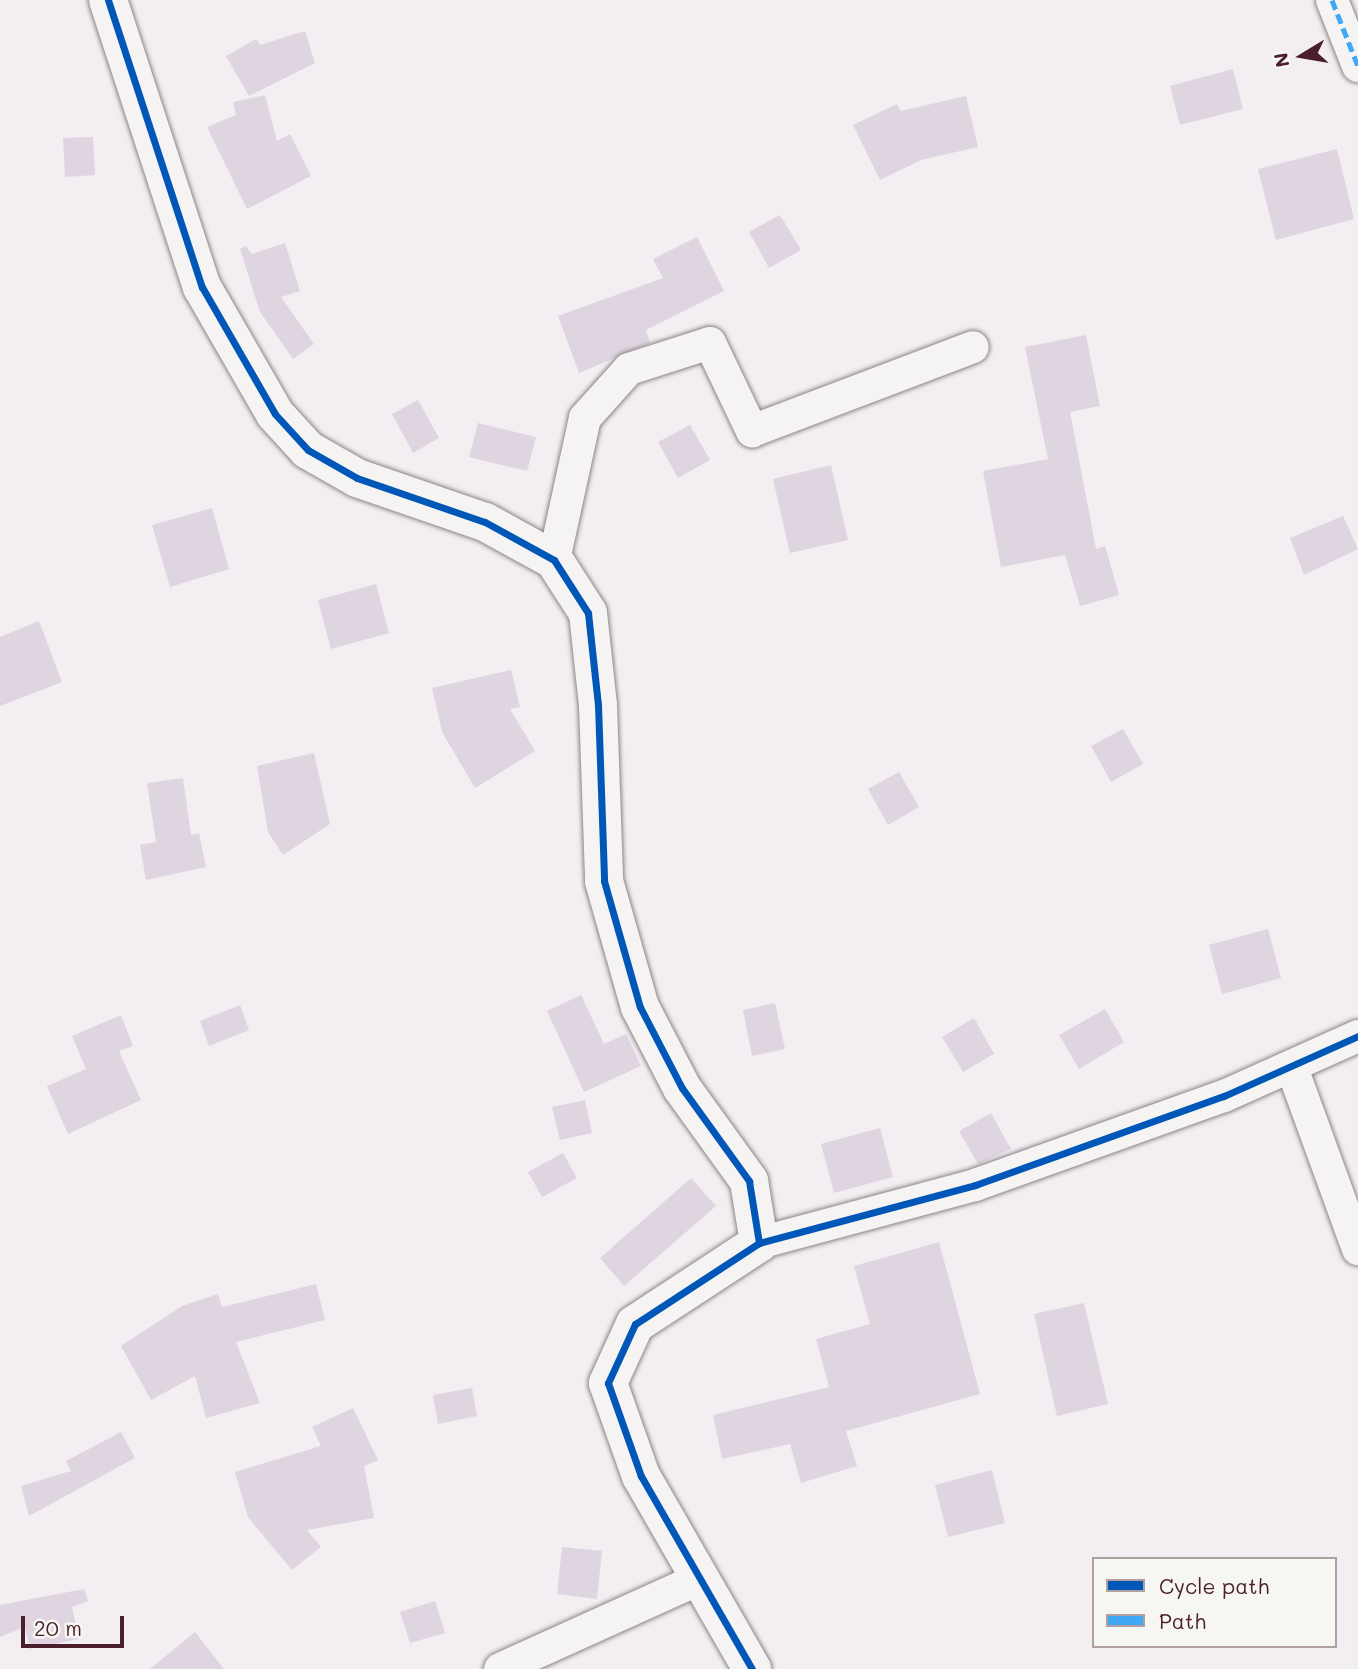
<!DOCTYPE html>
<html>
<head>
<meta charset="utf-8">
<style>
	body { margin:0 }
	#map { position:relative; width:1358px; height:1669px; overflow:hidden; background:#f2eef2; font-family:Mali,sans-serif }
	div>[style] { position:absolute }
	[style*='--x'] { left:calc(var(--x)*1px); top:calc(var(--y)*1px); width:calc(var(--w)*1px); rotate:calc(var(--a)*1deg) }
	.building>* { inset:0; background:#dfd5e0 }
	.roads { filter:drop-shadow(0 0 2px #8e8488) drop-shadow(0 0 2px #8e8488) }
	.minor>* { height:32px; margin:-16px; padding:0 16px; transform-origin:16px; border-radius:16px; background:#f5f4f3 }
	.tertiary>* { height:38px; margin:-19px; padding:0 19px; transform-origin:19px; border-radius:19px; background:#f5f4f3 }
	.quiet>* { height:5px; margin-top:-2.5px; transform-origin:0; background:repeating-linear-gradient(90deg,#3fa9f5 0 10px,transparent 0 15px) }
	.cycleway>* { height:7px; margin:-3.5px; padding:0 3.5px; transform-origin:3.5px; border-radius:3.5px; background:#0057b8 }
	span { translate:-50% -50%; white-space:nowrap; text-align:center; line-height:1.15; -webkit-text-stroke:7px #f6f6f2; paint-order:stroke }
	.legend { position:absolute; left:1092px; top:1557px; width:245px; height:91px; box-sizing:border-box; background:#f6f6f2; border:2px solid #b1a0a2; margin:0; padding:9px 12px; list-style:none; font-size:21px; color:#4a1f2b }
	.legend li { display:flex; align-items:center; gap:14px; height:35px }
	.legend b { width:35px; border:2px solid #b1a0a2 }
	.north { position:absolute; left:1267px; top:21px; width:70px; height:70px; -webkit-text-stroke:5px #f6f6f2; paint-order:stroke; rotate:259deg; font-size:19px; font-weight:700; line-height:28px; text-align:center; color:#4a1f2b }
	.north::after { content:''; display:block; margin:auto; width:24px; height:32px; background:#4a1f2b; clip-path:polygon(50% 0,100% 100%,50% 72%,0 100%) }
	.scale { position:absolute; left:21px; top:1616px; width:103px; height:32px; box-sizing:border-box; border:4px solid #4a1f2b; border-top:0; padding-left:9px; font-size:21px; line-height:24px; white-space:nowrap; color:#4a1f2b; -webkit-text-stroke:5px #f6f6f2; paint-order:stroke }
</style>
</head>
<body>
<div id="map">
	<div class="building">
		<div style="clip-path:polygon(305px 31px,315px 63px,249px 96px,226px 56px,256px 39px,260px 45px)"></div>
		<div style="clip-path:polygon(1233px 69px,1243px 109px,1180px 125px,1170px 86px)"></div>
		<div style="clip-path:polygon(265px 95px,277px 141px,290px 134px,311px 176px,247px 209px,207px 127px,236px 115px,233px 102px)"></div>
		<div style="clip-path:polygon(966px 96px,978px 147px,921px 160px,880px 180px,853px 125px,897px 104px,901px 111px)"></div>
		<div style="clip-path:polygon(93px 137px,95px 175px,65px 177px,63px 138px)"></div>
		<div style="clip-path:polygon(1337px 149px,1354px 219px,1276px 240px,1258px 169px)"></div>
		<div style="clip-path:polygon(780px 215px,801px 250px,769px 268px,749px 232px)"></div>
		<div style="clip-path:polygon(697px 237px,724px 291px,646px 330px,650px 343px,579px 373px,558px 316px,663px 278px,653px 259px)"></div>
		<div style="clip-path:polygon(285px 243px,300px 291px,281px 297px,314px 344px,293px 359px,260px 312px,240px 249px,246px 246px,252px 254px)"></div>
		<div style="clip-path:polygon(1086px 335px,1100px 406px,1070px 412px,1096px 549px,1105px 546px,1119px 595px,1080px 606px,1065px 555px,1001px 567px,983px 471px,1048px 459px,1025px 347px)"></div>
		<div style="clip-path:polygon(418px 400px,439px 438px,413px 453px,392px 414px)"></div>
		<div style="clip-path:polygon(478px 423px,536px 437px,527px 471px,469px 457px)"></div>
		<div style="clip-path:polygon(690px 425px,710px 460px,678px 478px,658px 442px)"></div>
		<div style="clip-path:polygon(831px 465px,848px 540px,790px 553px,773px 479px)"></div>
		<div style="clip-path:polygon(212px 508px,229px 569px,170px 587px,152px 525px)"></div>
		<div style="clip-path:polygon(1343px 516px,1358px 549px,1304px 575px,1290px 538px)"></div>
		<div style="clip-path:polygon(376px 584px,389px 633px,331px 649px,318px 600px)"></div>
		<div style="clip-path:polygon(39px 621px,62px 682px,0 706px,0 637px)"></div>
		<div style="clip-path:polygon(511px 670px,520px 707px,510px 709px,535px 751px,475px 788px,442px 732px,432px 688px)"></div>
		<div style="clip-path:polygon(1123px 729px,1143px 764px,1111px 782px,1091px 746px)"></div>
		<div style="clip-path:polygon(314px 753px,330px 824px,283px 855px,268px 832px,257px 766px)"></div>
		<div style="clip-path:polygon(899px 772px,919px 807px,888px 825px,868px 789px)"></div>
		<div style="clip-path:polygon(183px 778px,191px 835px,199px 833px,206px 867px,146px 880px,140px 845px,156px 842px,147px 783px)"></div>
		<div style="clip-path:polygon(1268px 929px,1281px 978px,1222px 994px,1209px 945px)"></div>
		<div style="clip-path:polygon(581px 995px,604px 1044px,626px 1034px,641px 1066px,584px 1092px,547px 1011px)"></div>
		<div style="clip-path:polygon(775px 1003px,785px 1049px,752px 1056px,743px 1010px)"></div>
		<div style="clip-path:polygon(240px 1005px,249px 1030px,209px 1046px,200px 1021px)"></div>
		<div style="clip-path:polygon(1105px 1009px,1124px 1042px,1079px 1069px,1059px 1035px)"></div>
		<div style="clip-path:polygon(121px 1015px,133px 1046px,119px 1051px,141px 1100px,68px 1134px,47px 1086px,86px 1069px,72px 1036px)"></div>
		<div style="clip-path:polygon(974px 1018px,994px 1054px,963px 1072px,942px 1037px)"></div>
		<div style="clip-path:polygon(585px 1100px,592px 1133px,560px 1140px,552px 1107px)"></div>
		<div style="clip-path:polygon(991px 1113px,1011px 1149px,978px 1164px,959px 1131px)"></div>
		<div style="clip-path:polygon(880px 1128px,893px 1177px,834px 1193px,821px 1144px)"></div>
		<div style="clip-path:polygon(563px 1153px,577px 1178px,542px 1197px,528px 1172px)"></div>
		<div style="clip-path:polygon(691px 1178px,716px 1206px,624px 1286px,600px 1258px)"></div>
		<div style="clip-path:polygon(939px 1242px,980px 1394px,846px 1431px,857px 1466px,801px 1483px,790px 1444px,722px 1459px,713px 1415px,829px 1387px,816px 1339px,870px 1324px,854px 1266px)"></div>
		<div style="clip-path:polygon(316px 1284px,325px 1320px,236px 1342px,260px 1403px,206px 1418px,195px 1376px,151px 1400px,121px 1346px,182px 1306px,218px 1294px,222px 1307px)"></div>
		<div style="clip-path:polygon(1084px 1303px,1108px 1404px,1057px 1416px,1034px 1314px)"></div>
		<div style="clip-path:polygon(472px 1388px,477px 1416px,438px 1424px,433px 1395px)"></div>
		<div style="clip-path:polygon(353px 1408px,378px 1460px,364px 1466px,374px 1518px,307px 1530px,321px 1547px,292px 1570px,248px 1517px,235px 1472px,321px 1446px,312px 1427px)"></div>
		<div style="clip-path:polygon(121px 1432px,135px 1458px,29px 1516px,21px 1486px,71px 1471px,66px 1461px)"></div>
		<div style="clip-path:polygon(992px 1470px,1005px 1523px,948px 1537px,935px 1485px)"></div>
		<div style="clip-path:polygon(562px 1547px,602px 1551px,597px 1599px,557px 1594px)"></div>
		<div style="clip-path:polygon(84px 1589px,88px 1601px,72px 1607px,79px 1639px,30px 1649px,25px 1627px,0 1637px,0 1605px)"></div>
		<div style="clip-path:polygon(435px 1601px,445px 1633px,410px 1643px,400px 1612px)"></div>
		<div style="clip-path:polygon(195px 1632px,224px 1669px,150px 1669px)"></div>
	</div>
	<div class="roads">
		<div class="minor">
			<div style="--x:1332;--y:0;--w:71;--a:68.5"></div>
			<div style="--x:554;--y:560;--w:145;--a:-77.7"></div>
			<div style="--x:585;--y:418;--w:66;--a:-48.1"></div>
			<div style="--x:629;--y:369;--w:85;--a:-17.8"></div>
			<div style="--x:710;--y:343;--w:98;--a:64.5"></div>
			<div style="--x:752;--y:431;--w:236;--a:-20.8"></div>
			<div style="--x:1292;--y:1068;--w:193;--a:70"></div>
			<div style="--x:759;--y:1243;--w:224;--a:-15"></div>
			<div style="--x:975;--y:1185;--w:264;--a:-19.7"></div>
			<div style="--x:1224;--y:1096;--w:147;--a:-24.1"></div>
			<div style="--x:500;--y:1669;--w:218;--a:-24.3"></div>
		</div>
		<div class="tertiary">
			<div style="--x:108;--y:0;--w:302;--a:71.9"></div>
			<div style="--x:202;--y:287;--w:146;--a:60.1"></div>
			<div style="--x:275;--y:414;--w:49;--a:47.5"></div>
			<div style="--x:308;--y:450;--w:56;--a:29.7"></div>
			<div style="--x:357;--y:478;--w:135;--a:19"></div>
			<div style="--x:485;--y:522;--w:79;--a:28.8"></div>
			<div style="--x:554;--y:560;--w:63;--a:57.3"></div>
			<div style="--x:588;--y:613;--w:93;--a:83.8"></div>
			<div style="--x:598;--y:705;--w:176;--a:88"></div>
			<div style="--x:604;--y:881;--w:131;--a:74.1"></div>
			<div style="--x:640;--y:1007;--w:91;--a:62.6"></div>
			<div style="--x:682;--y:1088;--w:115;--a:54.2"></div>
			<div style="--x:749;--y:1181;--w:63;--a:80.8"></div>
			<div style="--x:759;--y:1243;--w:148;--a:146.8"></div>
			<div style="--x:635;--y:1324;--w:65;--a:114.6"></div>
			<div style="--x:608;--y:1383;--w:99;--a:70.5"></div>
			<div style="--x:641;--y:1476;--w:223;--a:60.1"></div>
		</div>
	</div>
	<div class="quiet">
		<div style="--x:1332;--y:0;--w:71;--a:68.5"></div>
	</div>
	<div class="cycleway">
		<div style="--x:108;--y:0;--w:302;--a:71.9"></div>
		<div style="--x:202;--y:287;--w:146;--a:60.1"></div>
		<div style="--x:275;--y:414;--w:49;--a:47.5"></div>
		<div style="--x:308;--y:450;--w:56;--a:29.7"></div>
		<div style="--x:357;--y:478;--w:135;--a:19"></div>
		<div style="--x:485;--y:522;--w:79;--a:28.8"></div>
		<div style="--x:554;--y:560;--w:63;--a:57.3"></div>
		<div style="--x:588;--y:613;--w:93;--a:83.8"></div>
		<div style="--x:598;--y:705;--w:176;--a:88"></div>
		<div style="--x:604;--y:881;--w:131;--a:74.1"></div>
		<div style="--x:640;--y:1007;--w:91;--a:62.6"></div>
		<div style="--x:682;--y:1088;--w:115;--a:54.2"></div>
		<div style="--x:749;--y:1181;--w:63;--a:80.8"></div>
		<div style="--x:759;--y:1243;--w:148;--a:146.8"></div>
		<div style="--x:635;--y:1324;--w:65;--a:114.6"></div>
		<div style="--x:608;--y:1383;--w:99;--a:70.5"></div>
		<div style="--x:641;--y:1476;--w:223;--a:60.1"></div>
		<div style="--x:759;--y:1243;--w:224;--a:-15"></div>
		<div style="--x:975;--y:1185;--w:264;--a:-19.7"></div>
		<div style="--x:1224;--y:1096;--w:147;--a:-24.1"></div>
	</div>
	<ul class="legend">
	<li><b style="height:9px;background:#0057b8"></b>Cycle path</li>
	<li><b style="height:9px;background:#3fa9f5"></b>Path</li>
	</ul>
	<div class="north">N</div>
	<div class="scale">20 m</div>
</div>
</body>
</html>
